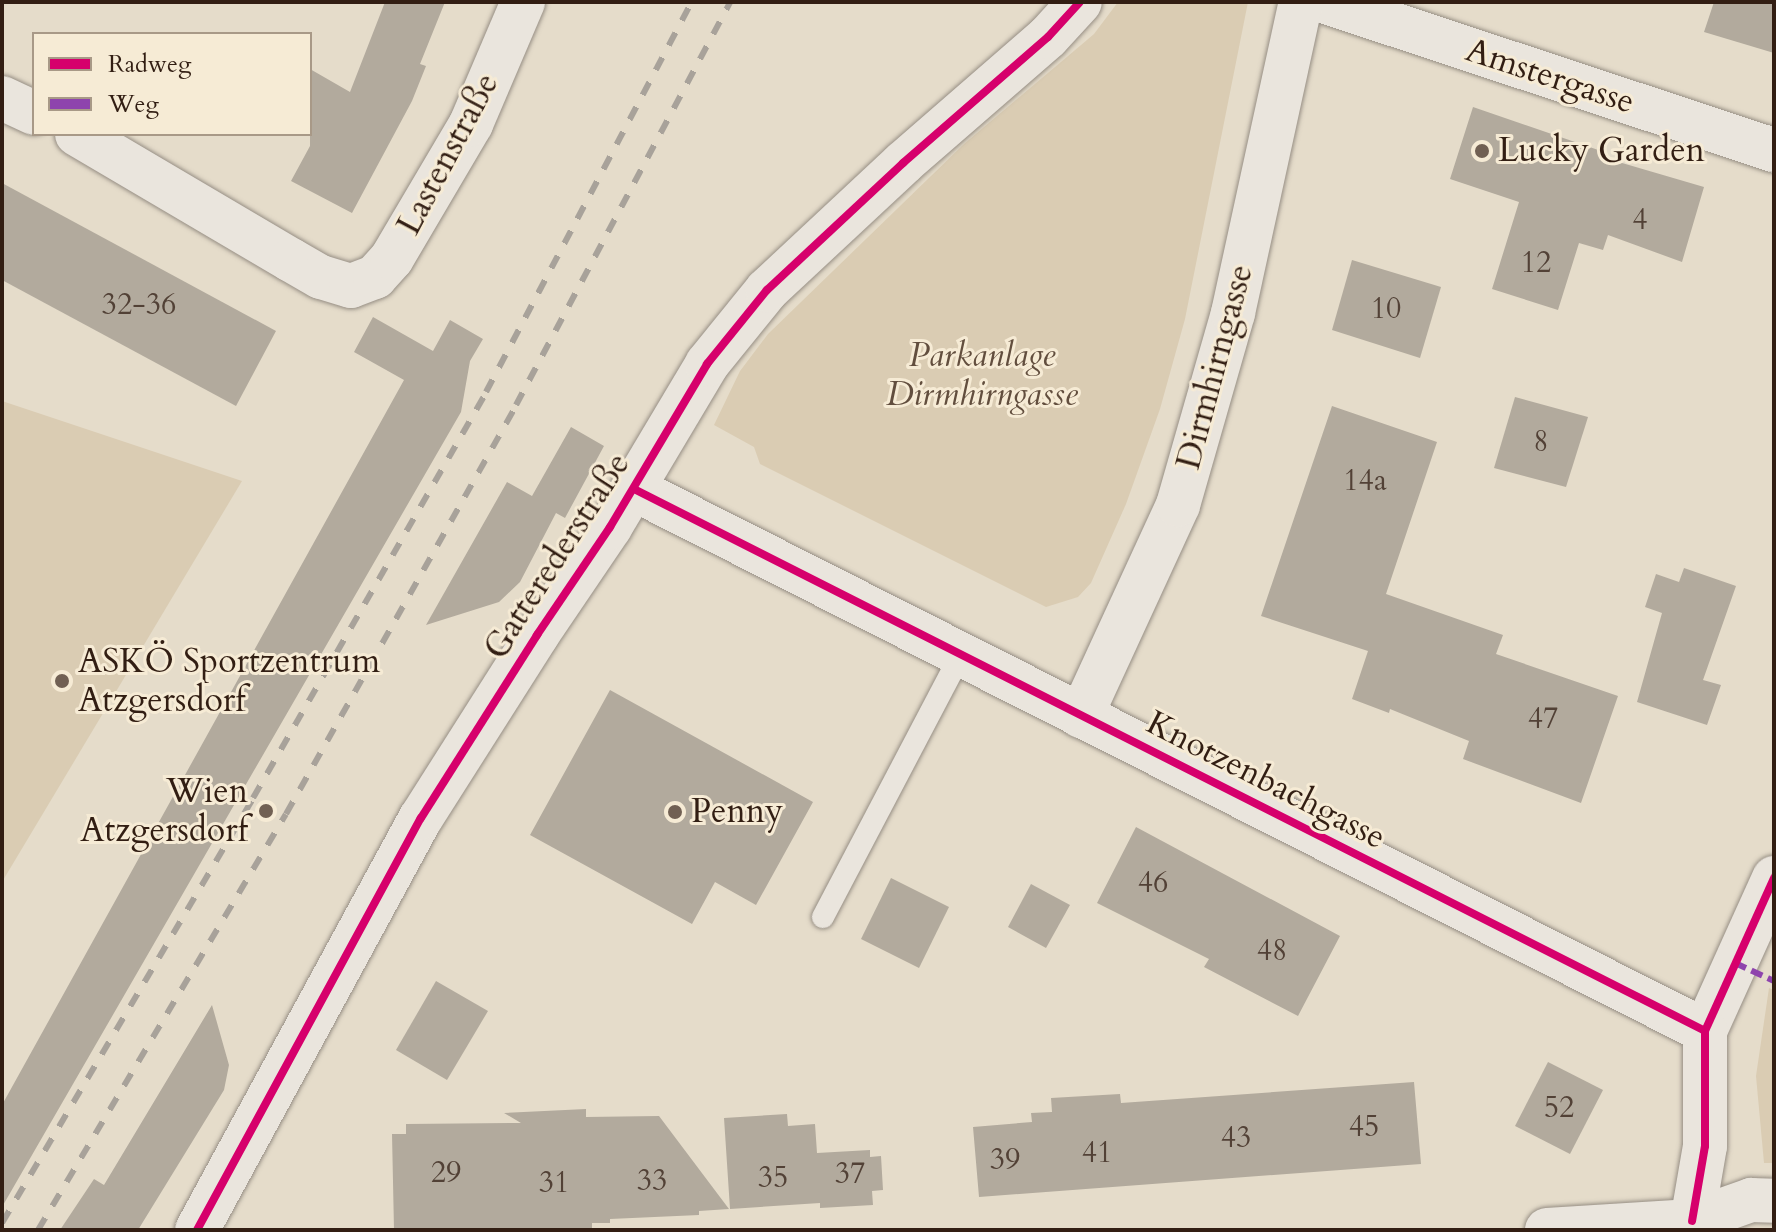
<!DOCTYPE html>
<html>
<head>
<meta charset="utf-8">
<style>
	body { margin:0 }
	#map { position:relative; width:1776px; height:1232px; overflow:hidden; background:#e5dcca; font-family:Cardo,serif }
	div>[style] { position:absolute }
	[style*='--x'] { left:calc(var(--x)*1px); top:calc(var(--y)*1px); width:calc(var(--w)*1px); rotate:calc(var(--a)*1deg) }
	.green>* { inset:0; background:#daccb3 }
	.building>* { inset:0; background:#b2aa9d }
	.roads { filter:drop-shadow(0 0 2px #968e84) drop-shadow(0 0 2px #968e84) }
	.lane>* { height:22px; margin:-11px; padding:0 11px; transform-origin:11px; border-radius:11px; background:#eae5dd }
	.street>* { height:44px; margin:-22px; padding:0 22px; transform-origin:22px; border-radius:22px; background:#eae5dd }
	.secondary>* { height:44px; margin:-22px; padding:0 22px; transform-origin:22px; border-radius:22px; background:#eae5dd }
	.rail>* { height:6px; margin-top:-3px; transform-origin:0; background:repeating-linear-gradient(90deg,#a8a29a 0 14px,transparent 0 28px) }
	.quiet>* { height:6px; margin-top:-3px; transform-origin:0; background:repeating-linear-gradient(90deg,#8e44ad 0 12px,transparent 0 18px) }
	.cycleway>* { height:8px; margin:-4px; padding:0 4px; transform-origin:4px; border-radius:4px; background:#d6006c }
	.dots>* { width:22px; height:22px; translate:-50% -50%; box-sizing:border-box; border:4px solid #f6ebd5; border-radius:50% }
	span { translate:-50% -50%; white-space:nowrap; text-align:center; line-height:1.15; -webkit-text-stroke:6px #f6ebd5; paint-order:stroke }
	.number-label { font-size:30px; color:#524136 }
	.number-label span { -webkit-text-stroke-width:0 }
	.street-label { font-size:34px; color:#321e13 }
	.poi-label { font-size:34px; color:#321e13 }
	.left { translate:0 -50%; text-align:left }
	.right { translate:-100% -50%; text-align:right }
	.park-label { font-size:34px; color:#624e3e; font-style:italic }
	.frame { position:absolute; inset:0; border:4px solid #321e13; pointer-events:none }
	.legend { position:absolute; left:32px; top:32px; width:280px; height:104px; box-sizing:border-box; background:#f6ebd5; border:2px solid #a89987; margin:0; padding:10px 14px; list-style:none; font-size:24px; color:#321e13 }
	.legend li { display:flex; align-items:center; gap:16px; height:40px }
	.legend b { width:40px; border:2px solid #a89987 }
</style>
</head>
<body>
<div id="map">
	<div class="green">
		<div style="clip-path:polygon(1118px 2px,1248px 2px,1185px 319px,1160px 409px,1126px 504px,1091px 583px,1078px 597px,1046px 607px,760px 464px,754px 447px,714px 425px,740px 371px,768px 334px,964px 144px,1094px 34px)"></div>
		<div style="clip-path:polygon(2px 401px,242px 481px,2px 882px)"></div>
		<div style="clip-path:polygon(1769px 988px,1774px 990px,1774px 1163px,1764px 1163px,1756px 1076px)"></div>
	</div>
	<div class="building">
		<div style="clip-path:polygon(385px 2px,445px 2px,420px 64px,426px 66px,412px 101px,352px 213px,291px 181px,310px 146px,310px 69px,350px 92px)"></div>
		<div style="clip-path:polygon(1714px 2px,1774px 2px,1774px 53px,1704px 32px)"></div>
		<div style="clip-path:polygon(1473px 107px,1607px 153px,1605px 158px,1704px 187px,1682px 262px,1608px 235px,1603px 250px,1579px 243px,1558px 310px,1492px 289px,1519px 202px,1450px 179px)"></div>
		<div style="clip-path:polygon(2px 183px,276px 331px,236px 406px,2px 280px)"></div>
		<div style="clip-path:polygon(1352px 260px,1441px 287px,1420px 358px,1332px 330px)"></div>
		<div style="clip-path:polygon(373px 317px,433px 351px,450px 320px,483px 339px,470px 361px,461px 412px,2px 1207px,2px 1105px,404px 380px,354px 352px)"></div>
		<div style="clip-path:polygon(1515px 397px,1588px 417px,1566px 487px,1494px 468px)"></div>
		<div style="clip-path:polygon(1332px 406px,1437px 442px,1386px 594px,1503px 635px,1496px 654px,1618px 696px,1581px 803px,1463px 759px,1469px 741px,1390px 709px,1389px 713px,1352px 699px,1368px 651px,1261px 616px)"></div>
		<div style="clip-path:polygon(571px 427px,604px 446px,565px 518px,556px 513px,520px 582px,499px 602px,426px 625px,507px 482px,532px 496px)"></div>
		<div style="clip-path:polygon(1684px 568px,1736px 586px,1703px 680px,1721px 685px,1707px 725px,1637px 702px,1662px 613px,1645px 607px,1656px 574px,1679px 582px)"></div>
		<div style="clip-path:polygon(610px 690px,813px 802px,756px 905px,715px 882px,692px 924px,530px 835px)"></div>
		<div style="clip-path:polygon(1136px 827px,1340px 936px,1298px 1016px,1204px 967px,1209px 959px,1097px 903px)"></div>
		<div style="clip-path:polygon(891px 878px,949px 907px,919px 968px,861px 939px)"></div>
		<div style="clip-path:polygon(1031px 884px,1070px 905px,1046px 948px,1008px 927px)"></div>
		<div style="clip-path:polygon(436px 981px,488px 1011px,447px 1080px,396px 1050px)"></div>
		<div style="clip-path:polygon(212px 1005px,229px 1065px,224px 1090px,138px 1230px,60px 1230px,94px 1179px,104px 1185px)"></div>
		<div style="clip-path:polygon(1548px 1062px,1603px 1090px,1570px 1154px,1515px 1126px)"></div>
		<div style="clip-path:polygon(1414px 1082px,1421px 1164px,979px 1197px,973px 1127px,1032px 1122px,1031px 1113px,1052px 1112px,1051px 1098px,1120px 1094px,1121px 1103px)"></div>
		<div style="clip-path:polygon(586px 1109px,586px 1117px,659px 1116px,729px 1209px,699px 1211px,699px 1215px,610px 1219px,610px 1223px,592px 1223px,592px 1230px,394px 1230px,392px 1134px,406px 1134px,406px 1124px,521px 1123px,504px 1113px)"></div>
		<div style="clip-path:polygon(787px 1114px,788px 1126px,815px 1124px,817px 1153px,870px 1150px,870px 1157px,881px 1156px,883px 1190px,872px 1191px,873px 1205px,820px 1208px,820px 1203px,730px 1209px,724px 1118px)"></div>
	</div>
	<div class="roads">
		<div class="lane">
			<div style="--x:823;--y:917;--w:297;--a:-62.3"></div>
		</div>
		<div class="street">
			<div style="--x:1326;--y:2;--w:472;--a:18.3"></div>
			<div style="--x:2;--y:98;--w:35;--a:25"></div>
			<div style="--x:77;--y:134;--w:248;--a:30.5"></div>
			<div style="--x:291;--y:260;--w:34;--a:30"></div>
			<div style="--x:321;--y:277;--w:31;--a:17"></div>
			<div style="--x:351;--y:286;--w:26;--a:-21"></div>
			<div style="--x:375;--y:277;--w:25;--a:-48"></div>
			<div style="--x:392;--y:258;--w:156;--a:-59.5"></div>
			<div style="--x:471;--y:124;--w:133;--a:-66.9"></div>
			<div style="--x:1081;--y:716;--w:232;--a:-65.3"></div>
			<div style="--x:1178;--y:505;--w:200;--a:-74"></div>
			<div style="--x:1233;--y:313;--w:318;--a:-77.7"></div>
			<div style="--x:1705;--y:1031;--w:168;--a:-65.7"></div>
		</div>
		<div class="secondary">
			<div style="--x:634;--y:489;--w:1200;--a:26.84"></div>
			<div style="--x:1705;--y:1031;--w:115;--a:90"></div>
			<div style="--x:1705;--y:1146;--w:76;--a:99.8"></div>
			<div style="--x:197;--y:1230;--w:469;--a:-61.5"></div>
			<div style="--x:421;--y:818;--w:217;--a:-57.6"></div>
			<div style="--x:537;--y:635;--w:130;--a:-55.9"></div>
			<div style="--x:610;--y:527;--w:190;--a:-59.2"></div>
			<div style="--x:707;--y:364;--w:95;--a:-51"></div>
			<div style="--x:767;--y:290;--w:186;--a:-43"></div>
			<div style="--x:903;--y:163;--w:192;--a:-41"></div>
			<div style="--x:1048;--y:37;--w:47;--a:-47.6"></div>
			<div style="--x:1547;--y:1230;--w:145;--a:-3.6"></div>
			<div style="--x:1692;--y:1221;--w:63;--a:-19.6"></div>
			<div style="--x:1751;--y:1200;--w:23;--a:2"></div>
		</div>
	</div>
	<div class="rail">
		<div style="--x:2;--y:1223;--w:494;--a:-59.4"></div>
		<div style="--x:253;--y:798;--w:468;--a:-60.1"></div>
		<div style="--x:486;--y:392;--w:441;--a:-62.2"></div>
		<div style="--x:38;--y:1230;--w:484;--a:-59.2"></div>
		<div style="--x:286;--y:814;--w:469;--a:-60.6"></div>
		<div style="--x:516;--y:405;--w:456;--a:-62"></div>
	</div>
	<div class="quiet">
		<div style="--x:1735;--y:963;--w:43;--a:24.8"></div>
	</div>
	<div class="cycleway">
		<div style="--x:634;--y:489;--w:1200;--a:26.84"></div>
		<div style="--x:1705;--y:1031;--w:115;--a:90"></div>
		<div style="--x:1705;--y:1146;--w:76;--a:99.8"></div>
		<div style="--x:1705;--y:1031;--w:168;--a:-65.7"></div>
		<div style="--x:197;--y:1230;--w:469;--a:-61.5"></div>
		<div style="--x:421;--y:818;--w:217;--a:-57.6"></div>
		<div style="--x:537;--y:635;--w:130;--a:-55.9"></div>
		<div style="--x:610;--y:527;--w:190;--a:-59.2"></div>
		<div style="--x:707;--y:364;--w:95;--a:-51"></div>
		<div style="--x:767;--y:290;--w:186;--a:-43"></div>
		<div style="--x:903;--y:163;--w:192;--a:-41"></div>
		<div style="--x:1048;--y:37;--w:47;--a:-47.6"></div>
	</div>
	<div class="dots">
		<div style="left:1482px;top:151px;background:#716053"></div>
		<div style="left:62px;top:681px;background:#716053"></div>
		<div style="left:266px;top:811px;background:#716053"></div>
		<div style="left:675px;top:812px;background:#716053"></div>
	</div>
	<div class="number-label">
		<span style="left:1640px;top:220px">4</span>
		<span style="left:1536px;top:263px">12</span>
		<span style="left:139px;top:305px">32-36</span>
		<span style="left:1386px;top:309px">10</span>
		<span style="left:1541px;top:442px">8</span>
		<span style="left:1365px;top:481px">14a</span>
		<span style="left:1543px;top:719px">47</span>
		<span style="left:1153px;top:883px">46</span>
		<span style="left:1272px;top:951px">48</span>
		<span style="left:1559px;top:1108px">52</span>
		<span style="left:1364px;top:1127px">45</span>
		<span style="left:1236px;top:1138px">43</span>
		<span style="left:1097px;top:1153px">41</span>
		<span style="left:1005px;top:1160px">39</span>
		<span style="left:446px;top:1173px">29</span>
		<span style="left:850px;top:1174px">37</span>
		<span style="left:773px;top:1178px">35</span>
		<span style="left:652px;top:1181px">33</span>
		<span style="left:554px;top:1183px">31</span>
	</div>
	<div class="street-label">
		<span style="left:1550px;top:76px;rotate:18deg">Amstergasse</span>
		<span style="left:448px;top:154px;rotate:-62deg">Lastenstraße</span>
		<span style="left:1215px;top:367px;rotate:-75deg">Dirmhirngasse</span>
		<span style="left:557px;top:556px;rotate:-57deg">Gatterederstraße</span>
		<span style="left:1266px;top:780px;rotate:27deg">Knotzenbachgasse</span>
	</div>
	<div class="poi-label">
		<span class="left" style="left:1498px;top:151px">Lucky Garden</span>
		<span class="left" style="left:78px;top:681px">ASKÖ Sportzentrum<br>Atzgersdorf</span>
		<span class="right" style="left:248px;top:811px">Wien<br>Atzgersdorf</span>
		<span class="left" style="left:691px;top:812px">Penny</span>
	</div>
	<div class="park-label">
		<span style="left:982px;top:375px">Parkanlage<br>Dirmhirngasse</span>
	</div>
	<div class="frame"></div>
	<ul class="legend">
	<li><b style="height:10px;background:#d6006c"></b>Radweg</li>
	<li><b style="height:10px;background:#8e44ad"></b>Weg</li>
	</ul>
</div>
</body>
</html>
